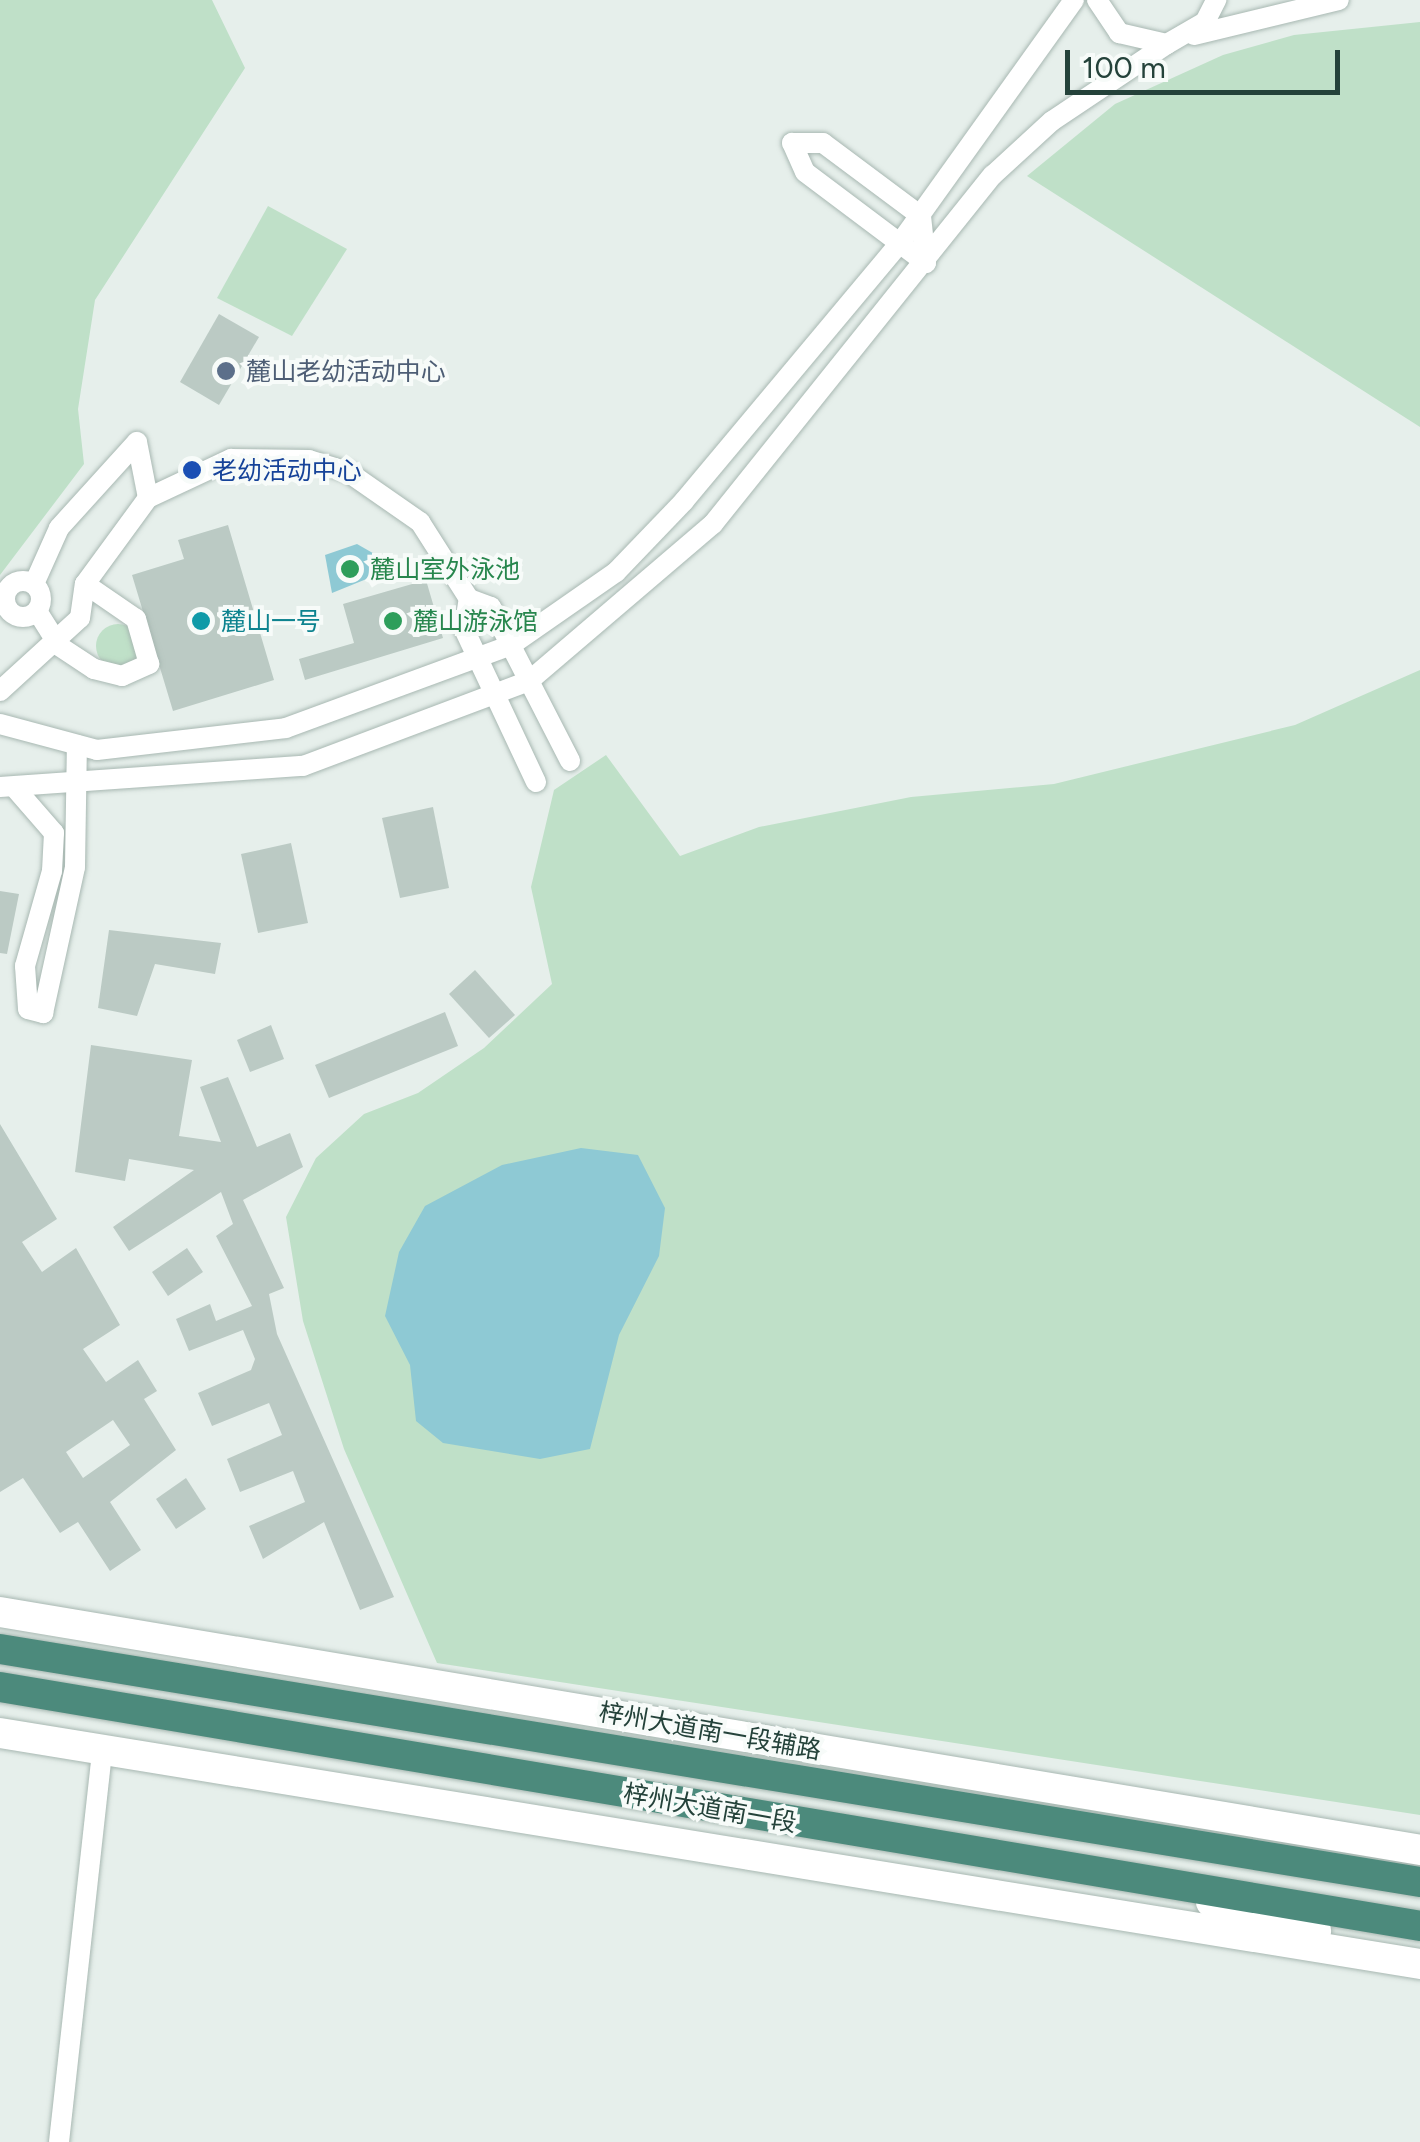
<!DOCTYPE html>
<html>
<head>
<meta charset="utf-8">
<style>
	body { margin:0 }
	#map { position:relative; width:1420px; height:2142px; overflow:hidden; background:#e6efeb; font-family:Figtree,"Noto Sans SC",sans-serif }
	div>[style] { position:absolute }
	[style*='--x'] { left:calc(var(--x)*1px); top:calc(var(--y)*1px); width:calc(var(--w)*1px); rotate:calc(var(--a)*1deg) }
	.green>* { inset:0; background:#bfe0c8 }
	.round { border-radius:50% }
	.water>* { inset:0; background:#8ec9d4 }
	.building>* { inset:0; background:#bbcac4 }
	.roads { filter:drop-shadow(0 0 2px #a8b8b2) drop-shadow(0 0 2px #a8b8b2) }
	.minor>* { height:20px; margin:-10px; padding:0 10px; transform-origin:10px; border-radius:10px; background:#fff }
	.minor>.ring { margin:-10px; padding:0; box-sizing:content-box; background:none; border:20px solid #fff; border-radius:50% }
	.secondary>* { height:30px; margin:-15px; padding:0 15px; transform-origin:15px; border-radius:15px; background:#fff }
	.trunk>* { height:30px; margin:-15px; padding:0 15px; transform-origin:15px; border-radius:15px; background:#4c8a7c }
	.dots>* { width:28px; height:28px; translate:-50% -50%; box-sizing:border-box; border:5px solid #f7fbf9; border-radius:50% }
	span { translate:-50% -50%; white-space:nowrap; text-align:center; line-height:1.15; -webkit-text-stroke:8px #f7fbf9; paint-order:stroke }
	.service-label { font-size:25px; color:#4e5e75 }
	.left { translate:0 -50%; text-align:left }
	.transit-label { font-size:25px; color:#164399 }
	.leisure-label { font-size:25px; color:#27864d }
	.culture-label { font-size:25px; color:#0d838f }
	.street-label { font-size:25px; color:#24423a }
	.scale { position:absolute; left:1065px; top:50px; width:275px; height:45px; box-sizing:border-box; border:5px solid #24423a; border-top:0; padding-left:12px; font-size:30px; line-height:35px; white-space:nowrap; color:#24423a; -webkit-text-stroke:8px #f7fbf9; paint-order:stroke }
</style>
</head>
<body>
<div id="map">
	<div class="green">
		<div style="clip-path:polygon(0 0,212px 0,245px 68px,95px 300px,78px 409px,84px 464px,0 575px)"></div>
		<div style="clip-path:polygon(1420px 22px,1420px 427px,1027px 176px,1115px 104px,1223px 55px,1294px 35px)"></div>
		<div style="clip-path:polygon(268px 206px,347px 249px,292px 336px,217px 298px)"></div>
		<div class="round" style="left:96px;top:624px;width:44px;height:44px"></div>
		<div style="clip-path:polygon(1420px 670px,1420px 1815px,437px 1663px,344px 1449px,303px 1321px,286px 1217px,316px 1158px,364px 1114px,418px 1093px,484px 1048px,552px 984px,531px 887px,554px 790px,606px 755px,680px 856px,759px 827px,911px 797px,1054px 784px,1295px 725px)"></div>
	</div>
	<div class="water">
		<div style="clip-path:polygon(357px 544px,378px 556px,369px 578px,332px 593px,325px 555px)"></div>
		<div style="clip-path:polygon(581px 1148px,638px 1155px,665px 1208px,659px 1256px,619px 1335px,590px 1449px,540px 1459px,443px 1443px,416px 1421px,410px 1365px,385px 1316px,399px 1252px,425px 1206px,502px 1165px)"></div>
	</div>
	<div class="building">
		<div style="clip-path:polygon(219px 314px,259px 337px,219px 405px,180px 382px)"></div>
		<div style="clip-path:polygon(228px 525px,274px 680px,173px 711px,132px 575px,184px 559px,178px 540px)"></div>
		<div style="clip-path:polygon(426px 580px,443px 638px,305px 680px,299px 659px,354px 643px,343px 604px)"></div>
		<div style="clip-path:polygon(433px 807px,449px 888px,400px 898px,382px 818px)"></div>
		<div style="clip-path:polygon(291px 843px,308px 923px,258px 933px,241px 854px)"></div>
		<div style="clip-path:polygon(0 891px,19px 894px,7px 954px,0 953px)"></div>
		<div style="clip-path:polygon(109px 930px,221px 943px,215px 974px,155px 964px,137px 1016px,98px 1008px)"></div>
		<div style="clip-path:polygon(475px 970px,515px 1015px,489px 1038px,449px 994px)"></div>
		<div style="clip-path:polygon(445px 1012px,458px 1046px,329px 1098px,315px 1065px)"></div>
		<div style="clip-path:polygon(271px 1025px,284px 1059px,250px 1072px,237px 1040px)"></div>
		<div style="clip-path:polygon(91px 1045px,192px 1060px,179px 1136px,221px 1142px,200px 1087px,228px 1077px,257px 1147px,290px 1133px,303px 1167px,243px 1200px,284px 1288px,269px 1294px,277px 1334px,394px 1597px,360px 1610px,324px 1522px,263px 1559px,249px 1526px,305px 1502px,293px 1471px,240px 1492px,227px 1459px,282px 1435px,269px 1403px,212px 1426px,198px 1393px,251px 1370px,255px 1359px,243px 1330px,189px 1351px,176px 1319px,210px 1304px,216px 1321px,252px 1306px,216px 1236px,233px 1224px,221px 1192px,129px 1251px,113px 1227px,194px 1170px,129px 1159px,125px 1181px,75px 1172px)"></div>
		<div style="clip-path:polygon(evenodd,0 1124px,57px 1219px,22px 1242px,42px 1272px,76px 1248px,120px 1325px,83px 1349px,106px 1382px,138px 1360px,157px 1391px,144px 1399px,176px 1450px,110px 1502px,141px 1550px,110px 1571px,78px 1522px,60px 1533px,23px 1478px,0 1492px,0 1124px,113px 1420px,130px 1445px,83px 1478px,66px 1452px,113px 1420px)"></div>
		<div style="clip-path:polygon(187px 1248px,203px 1272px,168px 1296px,152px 1272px)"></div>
		<div style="clip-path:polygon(186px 1478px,206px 1509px,176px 1529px,156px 1499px)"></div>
	</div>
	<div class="roads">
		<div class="minor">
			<div style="--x:1097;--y:0;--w:40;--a:56"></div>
			<div style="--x:1119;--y:33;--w:49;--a:12.9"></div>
			<div style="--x:1167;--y:44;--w:44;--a:-30.1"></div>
			<div style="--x:1205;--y:22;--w:25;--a:-63"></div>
			<div style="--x:1194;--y:35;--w:149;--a:-13.6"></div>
			<div style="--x:792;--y:143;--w:31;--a:0"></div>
			<div style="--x:823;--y:143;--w:122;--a:36.7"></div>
			<div style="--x:921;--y:216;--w:47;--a:83.9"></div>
			<div style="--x:926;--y:263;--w:151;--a:-143.1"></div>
			<div style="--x:805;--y:172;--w:32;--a:-114"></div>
			<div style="--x:137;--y:442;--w:57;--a:78.9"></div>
			<div class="ring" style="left:5px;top:581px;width:16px;height:16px"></div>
			<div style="--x:34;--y:584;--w:61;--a:-65.9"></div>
			<div style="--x:59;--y:528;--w:116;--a:-47.8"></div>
			<div style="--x:37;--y:611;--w:41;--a:57.8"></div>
			<div style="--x:59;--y:646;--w:42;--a:33.3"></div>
			<div style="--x:94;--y:669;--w:29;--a:14"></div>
			<div style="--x:122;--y:676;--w:30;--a:-24"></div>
			<div style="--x:149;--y:664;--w:47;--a:-106.1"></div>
			<div style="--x:136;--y:619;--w:62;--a:-145.5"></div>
			<div style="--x:0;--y:691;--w:108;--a:-42.4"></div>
			<div style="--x:80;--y:618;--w:34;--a:-82"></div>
			<div style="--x:85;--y:584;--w:107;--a:-53.8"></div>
			<div style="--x:148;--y:498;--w:92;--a:-25.2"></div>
			<div style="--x:231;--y:459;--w:78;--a:0.7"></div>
			<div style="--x:309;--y:460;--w:41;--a:17.1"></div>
			<div style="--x:348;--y:472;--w:88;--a:34.8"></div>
			<div style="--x:420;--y:522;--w:91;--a:57.5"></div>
			<div style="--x:0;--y:724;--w:100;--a:15"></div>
			<div style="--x:97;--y:750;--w:190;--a:-6.6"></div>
			<div style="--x:286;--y:728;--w:240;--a:-20.2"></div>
			<div style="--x:511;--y:645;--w:128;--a:-34.8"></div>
			<div style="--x:616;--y:572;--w:98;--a:-46.2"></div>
			<div style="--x:684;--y:501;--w:336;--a:-50.1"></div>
			<div style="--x:900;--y:243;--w:299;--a:-54.4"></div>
			<div style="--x:536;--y:782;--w:169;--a:-115.2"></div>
			<div style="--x:464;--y:629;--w:30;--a:-81"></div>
			<div style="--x:469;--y:599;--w:23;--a:20"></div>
			<div style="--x:491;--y:607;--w:173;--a:62.8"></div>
			<div style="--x:0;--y:787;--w:304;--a:-4"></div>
			<div style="--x:303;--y:766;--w:241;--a:-20.6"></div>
			<div style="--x:529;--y:681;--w:242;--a:-40.5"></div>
			<div style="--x:713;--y:524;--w:447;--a:-51.3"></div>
			<div style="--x:993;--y:175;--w:80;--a:-42.5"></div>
			<div style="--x:1052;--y:121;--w:138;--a:-33.8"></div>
			<div style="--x:14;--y:787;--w:61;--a:49"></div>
			<div style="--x:54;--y:833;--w:38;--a:93"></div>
			<div style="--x:52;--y:871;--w:99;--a:105.9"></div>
			<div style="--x:25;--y:966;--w:43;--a:86"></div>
			<div style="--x:28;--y:1009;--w:16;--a:15"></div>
			<div style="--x:43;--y:1013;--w:149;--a:-77.6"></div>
			<div style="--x:75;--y:867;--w:122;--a:-89.1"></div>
			<div style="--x:59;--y:2142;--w:394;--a:-83.7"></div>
		</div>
		<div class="secondary">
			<div style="--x:0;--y:1612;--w:1440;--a:9.51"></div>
			<div style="--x:0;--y:1733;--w:1439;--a:9.24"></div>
			<div style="--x:1211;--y:1902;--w:109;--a:15.4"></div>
		</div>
		<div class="trunk">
			<div style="--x:0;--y:1649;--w:1439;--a:9.32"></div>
			<div style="--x:0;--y:1687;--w:1440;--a:9.55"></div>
		</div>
	</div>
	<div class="dots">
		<div style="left:226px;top:371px;background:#5c6f8a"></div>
		<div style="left:192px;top:470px;background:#1a4fb4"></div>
		<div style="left:350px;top:569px;background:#2e9e5b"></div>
		<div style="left:201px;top:621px;background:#0f9aa8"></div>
		<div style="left:393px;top:621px;background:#2e9e5b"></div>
	</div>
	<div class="service-label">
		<span class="left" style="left:246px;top:371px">麓山老幼活动中心</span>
	</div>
	<div class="transit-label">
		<span class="left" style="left:212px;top:470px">老幼活动中心</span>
	</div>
	<div class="leisure-label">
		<span class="left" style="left:370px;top:569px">麓山室外泳池</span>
		<span class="left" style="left:413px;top:621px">麓山游泳馆</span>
	</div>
	<div class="culture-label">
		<span class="left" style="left:221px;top:621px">麓山一号</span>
	</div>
	<div class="street-label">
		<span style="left:710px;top:1731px;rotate:10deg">梓州大道南一段辅路</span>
		<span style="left:710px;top:1808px;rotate:10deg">梓州大道南一段</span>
	</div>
	<div class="scale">100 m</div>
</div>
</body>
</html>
